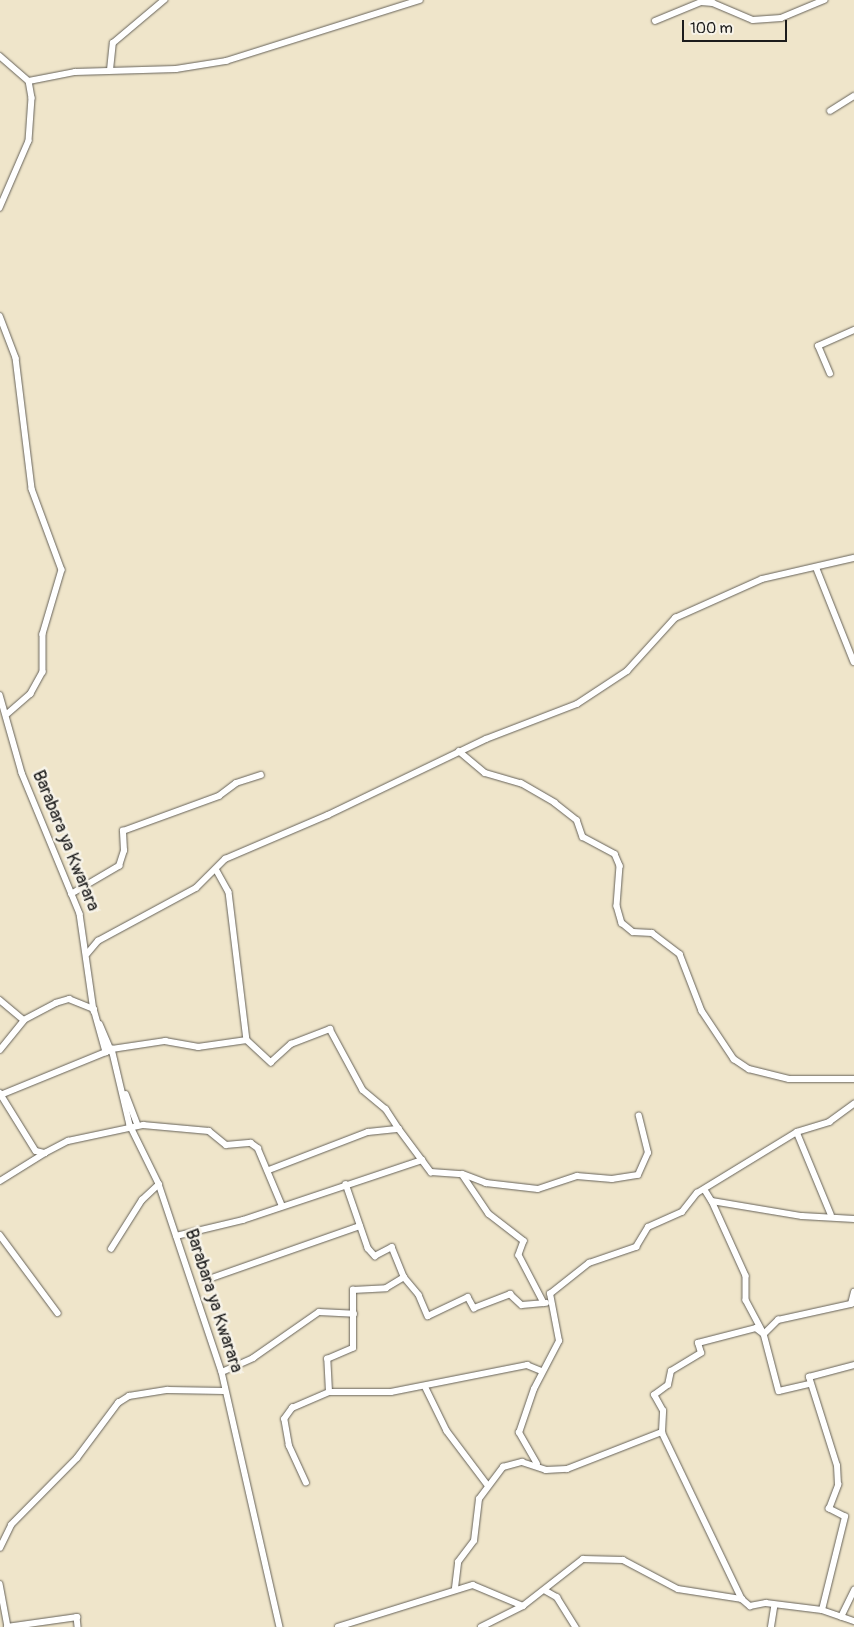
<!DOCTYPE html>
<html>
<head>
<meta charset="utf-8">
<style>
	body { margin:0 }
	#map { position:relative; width:854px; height:1627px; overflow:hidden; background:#efe5ca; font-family:Pangolin,sans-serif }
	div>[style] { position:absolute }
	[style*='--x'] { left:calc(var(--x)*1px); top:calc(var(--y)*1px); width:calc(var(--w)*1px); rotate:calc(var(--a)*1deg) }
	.roads { filter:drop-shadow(0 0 1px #666259) drop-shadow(0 0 1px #666259) }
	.minor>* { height:5.5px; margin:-2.75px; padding:0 2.75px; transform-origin:2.75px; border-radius:2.75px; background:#fff }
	span { translate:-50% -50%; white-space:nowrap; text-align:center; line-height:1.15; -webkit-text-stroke:5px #f7f3e8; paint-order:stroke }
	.street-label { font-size:18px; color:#1c1c1c }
	.scale { position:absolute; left:682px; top:20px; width:105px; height:22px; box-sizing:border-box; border:2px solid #1c1c1c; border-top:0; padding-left:6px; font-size:15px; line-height:18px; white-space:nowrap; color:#1c1c1c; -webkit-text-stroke:4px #f7f3e8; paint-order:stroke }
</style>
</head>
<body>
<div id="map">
	<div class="roads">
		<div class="minor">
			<div style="--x:655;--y:21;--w:50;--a:-22.4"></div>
			<div style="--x:701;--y:2;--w:12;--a:5"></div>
			<div style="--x:713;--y:3;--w:43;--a:23"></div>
			<div style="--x:753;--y:20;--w:28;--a:-4"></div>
			<div style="--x:781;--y:18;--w:47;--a:-22.7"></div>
			<div style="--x:0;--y:56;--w:38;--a:41"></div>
			<div style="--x:29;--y:81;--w:17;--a:80"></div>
			<div style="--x:32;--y:98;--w:43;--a:94"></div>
			<div style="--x:29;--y:141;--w:73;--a:113.4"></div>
			<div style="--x:110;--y:70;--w:27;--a:-84"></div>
			<div style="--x:113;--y:43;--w:67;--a:-40.1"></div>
			<div style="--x:29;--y:81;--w:47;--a:-11.1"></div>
			<div style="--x:75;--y:72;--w:101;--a:-1.7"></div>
			<div style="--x:176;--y:69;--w:51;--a:-9.1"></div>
			<div style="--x:226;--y:61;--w:203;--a:-17.5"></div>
			<div style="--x:830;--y:111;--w:28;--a:-32"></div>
			<div style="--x:0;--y:316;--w:45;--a:69.1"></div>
			<div style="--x:16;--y:358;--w:132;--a:83"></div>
			<div style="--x:32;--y:489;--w:86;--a:69.7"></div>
			<div style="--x:62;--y:570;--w:67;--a:106.5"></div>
			<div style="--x:43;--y:634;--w:38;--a:90"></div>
			<div style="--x:43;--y:672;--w:25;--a:119"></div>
			<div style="--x:31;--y:694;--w:30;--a:139"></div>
			<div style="--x:830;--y:374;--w:30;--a:-113"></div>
			<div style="--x:818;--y:346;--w:39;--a:-24"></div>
			<div style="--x:817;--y:569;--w:100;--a:68.3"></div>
			<div style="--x:0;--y:695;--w:81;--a:74.2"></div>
			<div style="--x:22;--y:773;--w:152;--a:67.6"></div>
			<div style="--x:80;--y:914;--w:98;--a:81.8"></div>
			<div style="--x:459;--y:751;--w:34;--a:40"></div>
			<div style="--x:485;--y:773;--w:37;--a:16"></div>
			<div style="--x:521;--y:783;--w:39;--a:30"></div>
			<div style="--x:555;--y:803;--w:28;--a:38"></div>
			<div style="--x:577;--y:820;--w:18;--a:71"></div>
			<div style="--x:583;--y:837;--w:36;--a:28"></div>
			<div style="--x:615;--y:854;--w:13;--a:67"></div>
			<div style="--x:620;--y:866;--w:40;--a:94.3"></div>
			<div style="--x:617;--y:906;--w:18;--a:74"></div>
			<div style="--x:622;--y:923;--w:14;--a:39"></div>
			<div style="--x:633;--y:932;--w:19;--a:3"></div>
			<div style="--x:652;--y:933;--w:35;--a:37"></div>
			<div style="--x:680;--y:954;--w:61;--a:68.9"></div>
			<div style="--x:702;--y:1011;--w:58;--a:56.3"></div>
			<div style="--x:734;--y:1059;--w:18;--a:34"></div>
			<div style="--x:749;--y:1069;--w:41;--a:14"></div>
			<div style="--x:789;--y:1079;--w:65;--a:0"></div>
			<div style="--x:216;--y:869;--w:26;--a:61"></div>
			<div style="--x:229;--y:892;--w:149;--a:83.1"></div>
			<div style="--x:71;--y:894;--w:56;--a:-30.3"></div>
			<div style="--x:119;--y:866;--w:16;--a:-72"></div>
			<div style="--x:124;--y:851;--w:20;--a:-93"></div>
			<div style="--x:123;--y:831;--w:102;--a:-20"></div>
			<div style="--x:219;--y:796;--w:21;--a:-37"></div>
			<div style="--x:236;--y:783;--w:26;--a:-18"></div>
			<div style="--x:87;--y:954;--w:17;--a:-50"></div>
			<div style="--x:98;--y:941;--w:111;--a:-28.4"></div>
			<div style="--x:196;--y:888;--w:41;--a:-45"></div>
			<div style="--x:225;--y:859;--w:112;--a:-23.1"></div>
			<div style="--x:328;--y:815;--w:175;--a:-25.7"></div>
			<div style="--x:486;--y:739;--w:97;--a:-21"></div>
			<div style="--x:577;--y:704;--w:60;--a:-33.4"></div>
			<div style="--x:627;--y:671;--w:72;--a:-47.8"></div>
			<div style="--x:675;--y:618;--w:95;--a:-24.1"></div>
			<div style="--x:762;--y:579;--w:94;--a:-12.9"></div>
			<div style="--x:0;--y:1000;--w:31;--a:40"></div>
			<div style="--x:100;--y:1024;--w:30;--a:67"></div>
			<div style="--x:112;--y:1049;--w:54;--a:-8.6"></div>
			<div style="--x:165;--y:1041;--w:34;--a:10"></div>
			<div style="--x:198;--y:1047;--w:49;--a:-8.1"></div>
			<div style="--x:247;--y:1040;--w:33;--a:43"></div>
			<div style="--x:271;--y:1062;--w:27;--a:-42"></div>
			<div style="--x:291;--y:1044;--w:42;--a:-21"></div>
			<div style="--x:330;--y:1029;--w:69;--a:61.6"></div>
			<div style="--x:363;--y:1090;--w:30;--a:40"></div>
			<div style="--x:386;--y:1109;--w:24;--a:57"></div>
			<div style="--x:0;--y:1050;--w:38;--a:-51"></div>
			<div style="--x:24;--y:1020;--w:36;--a:-28"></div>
			<div style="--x:56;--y:1003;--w:14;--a:-17"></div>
			<div style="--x:69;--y:999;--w:27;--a:22"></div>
			<div style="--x:94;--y:1009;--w:45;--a:74.4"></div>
			<div style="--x:106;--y:1052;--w:7;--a:-27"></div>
			<div style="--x:112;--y:1049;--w:78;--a:76.7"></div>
			<div style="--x:130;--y:1125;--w:66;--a:63.8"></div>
			<div style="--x:159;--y:1184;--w:198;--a:71.5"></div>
			<div style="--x:222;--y:1372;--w:262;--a:77.2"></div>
			<div style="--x:0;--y:1093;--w:68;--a:58.2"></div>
			<div style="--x:36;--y:1151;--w:9;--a:13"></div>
			<div style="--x:45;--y:1153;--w:26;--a:-28"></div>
			<div style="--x:68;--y:1141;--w:77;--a:-12"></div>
			<div style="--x:143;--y:1125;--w:66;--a:5.2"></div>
			<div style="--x:209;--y:1131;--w:22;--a:39"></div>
			<div style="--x:226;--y:1145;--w:25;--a:-5"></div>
			<div style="--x:251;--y:1143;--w:9;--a:36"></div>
			<div style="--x:258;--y:1148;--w:62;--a:67.2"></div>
			<div style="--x:3;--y:1094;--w:111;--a:-22.2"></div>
			<div style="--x:126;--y:1094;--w:33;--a:69"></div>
			<div style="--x:797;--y:1132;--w:89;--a:67.5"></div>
			<div style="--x:269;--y:1170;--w:106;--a:-21"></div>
			<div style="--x:368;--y:1132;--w:31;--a:-6"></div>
			<div style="--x:399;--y:1129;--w:54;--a:53.3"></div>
			<div style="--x:431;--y:1172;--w:31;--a:4"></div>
			<div style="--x:462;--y:1174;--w:48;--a:56"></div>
			<div style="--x:489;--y:1214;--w:44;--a:37.6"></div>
			<div style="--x:524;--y:1241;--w:15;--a:110"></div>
			<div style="--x:519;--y:1255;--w:54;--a:62.5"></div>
			<div style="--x:463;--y:1174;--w:25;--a:21"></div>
			<div style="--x:486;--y:1183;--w:52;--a:6.6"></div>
			<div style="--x:538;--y:1189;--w:41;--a:-18.4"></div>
			<div style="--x:577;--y:1176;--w:35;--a:5"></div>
			<div style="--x:612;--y:1179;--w:26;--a:-9"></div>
			<div style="--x:638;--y:1175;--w:24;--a:-66"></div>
			<div style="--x:648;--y:1153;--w:38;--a:-104"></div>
			<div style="--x:0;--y:1181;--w:53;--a:-31.9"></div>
			<div style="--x:346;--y:1184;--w:68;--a:71"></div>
			<div style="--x:368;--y:1248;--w:11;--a:49"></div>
			<div style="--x:375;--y:1256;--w:19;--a:-28"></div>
			<div style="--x:392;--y:1247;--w:32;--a:68"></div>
			<div style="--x:404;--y:1277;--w:23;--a:50"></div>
			<div style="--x:419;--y:1295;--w:23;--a:67"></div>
			<div style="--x:428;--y:1316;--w:44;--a:-25.4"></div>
			<div style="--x:468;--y:1297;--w:13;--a:61"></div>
			<div style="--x:474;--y:1308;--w:39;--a:-21"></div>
			<div style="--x:510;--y:1294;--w:16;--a:43"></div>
			<div style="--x:522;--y:1305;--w:24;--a:-5"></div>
			<div style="--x:705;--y:1190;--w:13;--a:58"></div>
			<div style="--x:712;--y:1201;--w:91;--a:9.5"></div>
			<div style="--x:802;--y:1216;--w:52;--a:3.3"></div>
			<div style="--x:712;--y:1201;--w:82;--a:65.6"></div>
			<div style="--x:746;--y:1276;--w:24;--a:90"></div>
			<div style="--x:746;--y:1300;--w:38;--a:62"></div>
			<div style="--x:764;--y:1334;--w:59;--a:75.3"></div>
			<div style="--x:779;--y:1391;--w:31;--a:-13"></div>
			<div style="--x:0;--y:1235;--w:97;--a:53.4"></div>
			<div style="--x:176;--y:1236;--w:69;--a:-13.4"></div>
			<div style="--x:243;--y:1220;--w:189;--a:-18.5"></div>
			<div style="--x:111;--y:1249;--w:58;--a:-57.7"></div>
			<div style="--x:142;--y:1200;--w:23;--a:-43"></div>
			<div style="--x:206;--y:1280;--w:163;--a:-19.3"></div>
			<div style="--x:222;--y:1372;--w:34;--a:-24"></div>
			<div style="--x:253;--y:1358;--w:80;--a:-34.9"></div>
			<div style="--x:319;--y:1312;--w:35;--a:3"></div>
			<div style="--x:425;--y:1386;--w:50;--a:63.9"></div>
			<div style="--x:447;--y:1431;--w:66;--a:53"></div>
			<div style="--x:329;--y:1392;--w:33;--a:-93"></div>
			<div style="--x:327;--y:1359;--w:28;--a:-23"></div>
			<div style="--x:353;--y:1348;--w:58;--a:-90"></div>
			<div style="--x:353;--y:1290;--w:33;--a:-3"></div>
			<div style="--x:386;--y:1288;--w:21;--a:-31"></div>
			<div style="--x:662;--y:1432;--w:21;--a:-87"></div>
			<div style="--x:663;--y:1411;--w:18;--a:-119"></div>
			<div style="--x:654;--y:1395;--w:17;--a:-36"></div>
			<div style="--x:668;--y:1385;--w:14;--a:-78"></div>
			<div style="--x:671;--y:1371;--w:35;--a:-31"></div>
			<div style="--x:701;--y:1353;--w:10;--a:-107"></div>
			<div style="--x:698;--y:1343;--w:60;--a:-14.5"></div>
			<div style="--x:756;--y:1328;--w:10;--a:37"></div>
			<div style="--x:764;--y:1334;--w:20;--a:-45"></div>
			<div style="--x:778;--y:1320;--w:75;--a:-12.4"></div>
			<div style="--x:851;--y:1304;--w:12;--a:-76"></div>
			<div style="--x:537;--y:1464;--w:36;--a:-120"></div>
			<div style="--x:519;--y:1433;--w:46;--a:-71.2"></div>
			<div style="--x:534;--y:1389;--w:54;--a:-62.5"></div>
			<div style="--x:559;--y:1341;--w:48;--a:-100.8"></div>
			<div style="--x:550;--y:1294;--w:50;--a:-38.5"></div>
			<div style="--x:589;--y:1263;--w:50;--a:-18.8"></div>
			<div style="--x:636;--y:1247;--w:23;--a:-59"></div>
			<div style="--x:648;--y:1227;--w:37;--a:-24"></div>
			<div style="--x:682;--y:1212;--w:24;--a:-52"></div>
			<div style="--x:697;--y:1193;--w:117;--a:-31.4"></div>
			<div style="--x:797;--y:1132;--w:34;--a:-17"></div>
			<div style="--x:829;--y:1122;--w:31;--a:-36"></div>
			<div style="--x:306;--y:1483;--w:41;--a:-114.7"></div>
			<div style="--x:289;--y:1446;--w:27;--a:-100"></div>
			<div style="--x:284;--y:1419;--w:14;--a:-54"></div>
			<div style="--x:292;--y:1408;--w:40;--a:-23.4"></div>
			<div style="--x:329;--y:1392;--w:62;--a:0"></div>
			<div style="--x:391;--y:1392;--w:139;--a:-11.2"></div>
			<div style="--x:527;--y:1365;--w:16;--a:22"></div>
			<div style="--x:0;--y:1548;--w:25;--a:-64"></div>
			<div style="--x:11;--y:1525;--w:94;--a:-45.4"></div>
			<div style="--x:77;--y:1458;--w:69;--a:-53.3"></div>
			<div style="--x:118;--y:1403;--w:13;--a:-32"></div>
			<div style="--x:129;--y:1396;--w:39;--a:-9"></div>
			<div style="--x:168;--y:1390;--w:56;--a:1"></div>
			<div style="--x:0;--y:1584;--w:44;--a:79.5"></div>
			<div style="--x:455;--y:1588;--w:26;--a:-83"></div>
			<div style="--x:458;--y:1562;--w:26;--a:-53"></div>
			<div style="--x:474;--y:1541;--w:42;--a:-83.2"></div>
			<div style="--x:479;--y:1499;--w:40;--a:-53"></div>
			<div style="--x:503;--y:1467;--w:20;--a:-15"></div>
			<div style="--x:522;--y:1462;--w:25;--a:18"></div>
			<div style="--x:546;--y:1470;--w:21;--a:-3"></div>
			<div style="--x:567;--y:1469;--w:102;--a:-21.3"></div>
			<div style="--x:662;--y:1432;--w:185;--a:64.4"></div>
			<div style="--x:546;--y:1591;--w:13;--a:29"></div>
			<div style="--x:557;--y:1597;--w:36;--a:58"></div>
			<div style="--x:822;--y:1610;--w:96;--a:-76.1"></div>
			<div style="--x:845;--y:1517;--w:18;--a:-153"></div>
			<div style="--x:829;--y:1509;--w:26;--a:-69"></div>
			<div style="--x:838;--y:1485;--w:19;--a:-93"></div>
			<div style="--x:837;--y:1466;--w:93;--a:-107.5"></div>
			<div style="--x:809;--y:1377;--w:47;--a:-14.9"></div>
			<div style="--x:841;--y:1617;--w:30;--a:-64"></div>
			<div style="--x:7;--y:1627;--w:71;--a:-8.1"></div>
			<div style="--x:77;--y:1617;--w:10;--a:84"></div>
			<div style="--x:338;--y:1627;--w:141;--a:-17.3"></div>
			<div style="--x:473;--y:1585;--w:54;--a:22.8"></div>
			<div style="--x:523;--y:1606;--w:76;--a:-38.1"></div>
			<div style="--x:583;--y:1559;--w:40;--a:1.4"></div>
			<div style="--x:623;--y:1560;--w:62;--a:27.8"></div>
			<div style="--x:678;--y:1589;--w:65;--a:8.9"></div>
			<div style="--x:742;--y:1599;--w:11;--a:41"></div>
			<div style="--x:750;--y:1606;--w:16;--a:-11"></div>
			<div style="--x:766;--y:1603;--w:56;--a:7.1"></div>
			<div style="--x:822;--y:1610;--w:34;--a:19"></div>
			<div style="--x:481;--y:1627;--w:47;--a:-26.6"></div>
			<div style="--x:771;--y:1627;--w:20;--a:-81"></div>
		</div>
	</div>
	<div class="street-label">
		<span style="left:65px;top:841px;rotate:68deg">Barabara ya Kwarara</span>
		<span style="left:213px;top:1301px;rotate:72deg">Barabara ya Kwarara</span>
	</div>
	<div class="scale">100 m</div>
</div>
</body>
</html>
